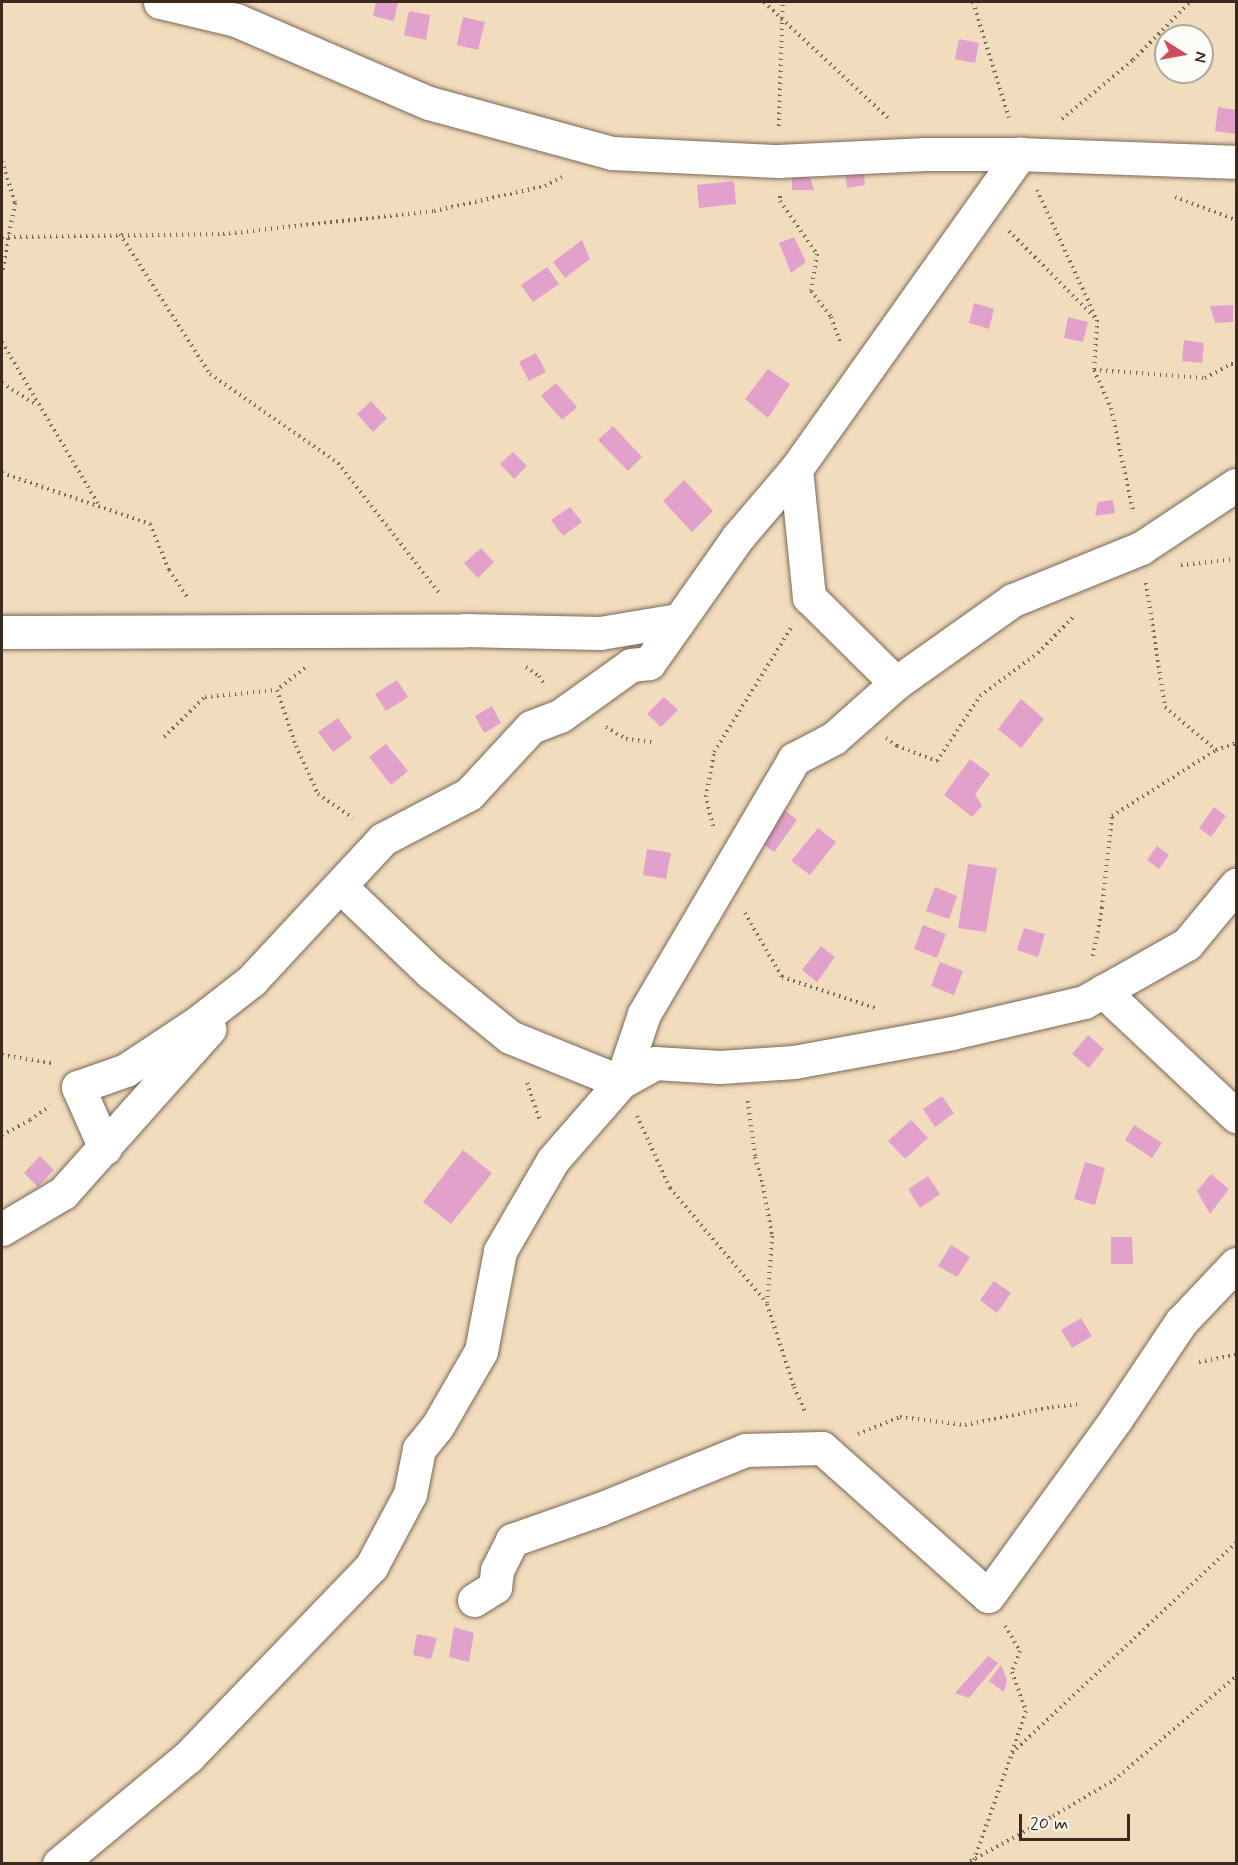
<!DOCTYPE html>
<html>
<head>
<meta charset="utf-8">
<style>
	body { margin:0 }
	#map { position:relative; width:1238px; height:1865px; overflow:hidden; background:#f2dcbe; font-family:Mynerve,sans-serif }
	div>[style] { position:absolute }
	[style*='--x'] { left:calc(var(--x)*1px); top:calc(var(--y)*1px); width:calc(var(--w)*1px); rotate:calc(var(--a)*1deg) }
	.building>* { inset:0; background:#e2a1ca }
	.path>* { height:4px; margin-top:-2px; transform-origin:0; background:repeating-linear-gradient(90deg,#7b6856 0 1.5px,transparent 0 6px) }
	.roads { filter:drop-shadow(0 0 2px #7b6856) drop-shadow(0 0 2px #7b6856) }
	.minor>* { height:33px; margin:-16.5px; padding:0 16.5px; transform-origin:16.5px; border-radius:16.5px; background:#fff }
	span { translate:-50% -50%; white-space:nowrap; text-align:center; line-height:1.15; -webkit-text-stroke:5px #fdfcf7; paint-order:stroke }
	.frame { position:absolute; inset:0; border:3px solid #3b2a1e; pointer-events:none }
	.north { position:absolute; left:1154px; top:24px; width:60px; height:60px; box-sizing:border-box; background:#fdfcf7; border:2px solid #afa8a0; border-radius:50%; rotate:101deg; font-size:16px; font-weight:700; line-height:24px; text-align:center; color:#3b2a1e }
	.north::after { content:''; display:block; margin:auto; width:21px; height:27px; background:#d1495b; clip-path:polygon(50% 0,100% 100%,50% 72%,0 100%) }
	.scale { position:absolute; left:1019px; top:1814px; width:111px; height:27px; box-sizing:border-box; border:3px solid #3b2a1e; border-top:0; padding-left:8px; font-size:18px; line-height:21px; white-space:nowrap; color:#3b2a1e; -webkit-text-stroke:4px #fdfcf7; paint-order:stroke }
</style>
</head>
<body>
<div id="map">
	<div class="building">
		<div style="clip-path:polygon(376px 2px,398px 2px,394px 21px,373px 16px)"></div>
		<div style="clip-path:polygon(409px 11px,430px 15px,426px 40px,404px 35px)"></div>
		<div style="clip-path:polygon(463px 17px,485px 22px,478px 50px,457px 45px)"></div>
		<div style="clip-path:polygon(959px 39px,979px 43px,975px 63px,955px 59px)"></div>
		<div style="clip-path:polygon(1218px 107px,1236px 110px,1236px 134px,1215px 131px)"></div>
		<div style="clip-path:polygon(862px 163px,865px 185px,847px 188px,844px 165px)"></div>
		<div style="clip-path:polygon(792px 171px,808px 171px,814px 190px,792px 190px)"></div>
		<div style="clip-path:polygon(734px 181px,736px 204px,699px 208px,697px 185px)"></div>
		<div style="clip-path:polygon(794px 237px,806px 262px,791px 273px,779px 243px)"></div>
		<div style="clip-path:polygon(582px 240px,590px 259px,565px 278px,553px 262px)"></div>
		<div style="clip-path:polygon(547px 267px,559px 284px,533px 302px,521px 285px)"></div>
		<div style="clip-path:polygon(974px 303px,994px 309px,989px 329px,969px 323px)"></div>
		<div style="clip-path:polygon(1233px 305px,1233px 322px,1215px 323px,1210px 306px)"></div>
		<div style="clip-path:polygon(1068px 317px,1088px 322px,1083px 342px,1064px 338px)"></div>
		<div style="clip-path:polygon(1184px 340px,1204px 343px,1202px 363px,1182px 361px)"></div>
		<div style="clip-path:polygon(536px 353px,546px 372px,529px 381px,519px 362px)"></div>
		<div style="clip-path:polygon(768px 369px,790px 384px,768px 418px,745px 399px)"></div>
		<div style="clip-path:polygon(556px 383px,577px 407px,562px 420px,541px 396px)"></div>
		<div style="clip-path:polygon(371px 401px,387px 418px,373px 432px,357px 414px)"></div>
		<div style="clip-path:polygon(613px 426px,642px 457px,628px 471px,598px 440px)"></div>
		<div style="clip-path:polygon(513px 452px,527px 466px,514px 479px,500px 464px)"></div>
		<div style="clip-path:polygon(684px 480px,713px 511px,692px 532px,663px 501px)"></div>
		<div style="clip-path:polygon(1113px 500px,1115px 513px,1095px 516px,1098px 502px)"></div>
		<div style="clip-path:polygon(570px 507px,582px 522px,563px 536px,551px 520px)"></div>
		<div style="clip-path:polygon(481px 548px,494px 562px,478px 578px,464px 563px)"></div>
		<div style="clip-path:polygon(397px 680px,408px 697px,386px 711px,375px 694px)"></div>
		<div style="clip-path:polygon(664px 697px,678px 710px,661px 727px,647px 714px)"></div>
		<div style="clip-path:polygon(1021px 699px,1044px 719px,1021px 748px,998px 729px)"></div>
		<div style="clip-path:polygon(492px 706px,501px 723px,484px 733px,475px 716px)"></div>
		<div style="clip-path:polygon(338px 718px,352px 738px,333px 752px,318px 732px)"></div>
		<div style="clip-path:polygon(386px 744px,408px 771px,391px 785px,369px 757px)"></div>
		<div style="clip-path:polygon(970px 759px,990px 774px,975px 794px,982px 806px,972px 817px,944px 795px)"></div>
		<div style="clip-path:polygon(1214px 807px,1226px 816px,1211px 837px,1199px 828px)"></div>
		<div style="clip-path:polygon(782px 808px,797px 820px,774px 852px,759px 841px)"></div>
		<div style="clip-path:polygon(818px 828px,836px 842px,810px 875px,791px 861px)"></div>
		<div style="clip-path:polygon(1157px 846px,1169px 855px,1159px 869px,1147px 860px)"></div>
		<div style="clip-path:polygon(647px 849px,671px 853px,666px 879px,643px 875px)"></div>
		<div style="clip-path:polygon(968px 864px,997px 868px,986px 932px,958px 928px)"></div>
		<div style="clip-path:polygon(935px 887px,957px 896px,949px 919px,926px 911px)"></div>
		<div style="clip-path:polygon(923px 925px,946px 934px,937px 958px,914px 949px)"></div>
		<div style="clip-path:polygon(1024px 928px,1045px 934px,1038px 957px,1017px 950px)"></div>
		<div style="clip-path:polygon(821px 946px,835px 957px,817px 982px,802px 970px)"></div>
		<div style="clip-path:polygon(940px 962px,963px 971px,954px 995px,931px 986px)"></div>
		<div style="clip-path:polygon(1088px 1035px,1104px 1049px,1089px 1068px,1072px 1054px)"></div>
		<div style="clip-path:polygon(942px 1096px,954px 1113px,935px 1127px,923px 1109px)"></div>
		<div style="clip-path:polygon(911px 1120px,928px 1138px,905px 1159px,888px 1141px)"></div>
		<div style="clip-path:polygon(1134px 1125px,1162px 1143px,1152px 1158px,1125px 1140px)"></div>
		<div style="clip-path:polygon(463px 1150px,492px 1173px,451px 1224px,423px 1202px)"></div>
		<div style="clip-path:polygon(40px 1156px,54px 1170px,38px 1187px,24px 1173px)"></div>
		<div style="clip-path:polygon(1085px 1162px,1105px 1168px,1095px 1205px,1074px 1199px)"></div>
		<div style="clip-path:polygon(1211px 1174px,1229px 1189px,1210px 1214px,1197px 1191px)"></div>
		<div style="clip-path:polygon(928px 1176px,940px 1194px,920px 1208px,908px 1189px)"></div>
		<div style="clip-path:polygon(1111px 1237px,1132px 1237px,1133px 1264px,1111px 1264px)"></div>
		<div style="clip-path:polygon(951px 1245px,970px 1257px,957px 1277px,938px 1266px)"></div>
		<div style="clip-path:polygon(994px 1281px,1011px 1293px,997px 1313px,980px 1300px)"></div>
		<div style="clip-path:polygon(1081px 1318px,1092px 1336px,1072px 1348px,1061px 1330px)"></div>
		<div style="clip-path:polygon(454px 1627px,474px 1633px,469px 1662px,449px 1657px)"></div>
		<div style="clip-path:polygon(417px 1634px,437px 1638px,431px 1659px,413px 1655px)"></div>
		<div style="clip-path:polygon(988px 1656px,998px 1663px,969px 1698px,955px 1693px)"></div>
		<div style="clip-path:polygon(1001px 1665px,1007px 1680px,1004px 1692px,989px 1681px)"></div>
	</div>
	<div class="path">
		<div style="--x:764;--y:2;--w:173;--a:43.1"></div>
		<div style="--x:973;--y:2;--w:121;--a:72.8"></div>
		<div style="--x:1062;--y:119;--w:92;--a:-39.7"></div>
		<div style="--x:1133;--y:60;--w:81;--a:-45.5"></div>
		<div style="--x:779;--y:126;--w:124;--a:-88.2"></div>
		<div style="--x:2;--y:161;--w:44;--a:72.8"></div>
		<div style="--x:15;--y:203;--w:71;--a:100.5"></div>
		<div style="--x:1037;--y:190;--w:143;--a:65.2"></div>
		<div style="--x:1097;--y:320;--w:50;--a:93.4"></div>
		<div style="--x:1094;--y:370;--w:42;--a:65.9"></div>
		<div style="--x:1111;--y:408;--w:105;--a:77.9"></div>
		<div style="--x:780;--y:196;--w:5;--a:90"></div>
		<div style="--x:780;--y:201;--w:65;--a:55.1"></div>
		<div style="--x:817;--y:254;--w:37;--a:99"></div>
		<div style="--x:811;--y:291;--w:33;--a:52"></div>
		<div style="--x:831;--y:317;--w:30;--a:70"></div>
		<div style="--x:1175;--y:197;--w:65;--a:20.7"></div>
		<div style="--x:1009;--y:231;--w:122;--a:45.3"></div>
		<div style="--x:120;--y:234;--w:166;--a:57.3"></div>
		<div style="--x:210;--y:374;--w:156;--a:34.8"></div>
		<div style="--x:338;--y:463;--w:166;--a:52.1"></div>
		<div style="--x:2;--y:237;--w:221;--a:-0.8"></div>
		<div style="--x:223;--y:234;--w:212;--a:-6.2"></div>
		<div style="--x:434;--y:211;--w:114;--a:-12.7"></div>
		<div style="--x:545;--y:186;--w:19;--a:-28"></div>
		<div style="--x:2;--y:342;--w:188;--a:59.3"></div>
		<div style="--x:1094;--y:370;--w:111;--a:4.1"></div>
		<div style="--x:1205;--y:378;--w:30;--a:-28"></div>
		<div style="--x:1231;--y:364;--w:5;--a:0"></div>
		<div style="--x:2;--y:383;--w:41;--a:32.2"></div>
		<div style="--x:2;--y:473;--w:157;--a:19"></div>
		<div style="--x:150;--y:524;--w:50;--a:67.6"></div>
		<div style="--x:169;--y:570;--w:32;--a:56"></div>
		<div style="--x:1181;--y:565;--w:55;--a:-6.2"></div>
		<div style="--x:1146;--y:583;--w:125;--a:81.3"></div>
		<div style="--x:1165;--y:707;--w:67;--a:40.1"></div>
		<div style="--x:526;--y:667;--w:16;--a:35"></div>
		<div style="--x:539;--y:676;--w:9;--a:58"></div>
		<div style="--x:305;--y:668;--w:36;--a:142"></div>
		<div style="--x:277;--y:690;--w:59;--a:71.3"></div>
		<div style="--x:296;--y:746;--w:53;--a:65.4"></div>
		<div style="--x:318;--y:794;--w:42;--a:34.4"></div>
		<div style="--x:606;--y:727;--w:23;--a:31"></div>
		<div style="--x:626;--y:739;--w:26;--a:7"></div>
		<div style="--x:164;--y:737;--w:57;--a:-44.3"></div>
		<div style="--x:205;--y:697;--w:72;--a:-5.6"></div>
		<div style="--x:886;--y:738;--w:14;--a:36"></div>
		<div style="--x:897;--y:746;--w:43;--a:20.6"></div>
		<div style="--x:937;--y:761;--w:78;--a:-56.5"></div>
		<div style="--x:980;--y:696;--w:72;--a:-36.6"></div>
		<div style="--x:1038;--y:653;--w:53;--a:-45.8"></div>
		<div style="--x:713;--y:826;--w:30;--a:-104"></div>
		<div style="--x:706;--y:797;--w:46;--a:-79.9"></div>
		<div style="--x:714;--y:752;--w:146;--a:-58.2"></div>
		<div style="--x:745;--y:913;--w:74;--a:60"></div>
		<div style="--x:782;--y:977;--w:101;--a:18.4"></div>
		<div style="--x:1093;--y:956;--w:49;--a:-79.4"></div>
		<div style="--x:1102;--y:908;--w:93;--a:-83.8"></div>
		<div style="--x:1112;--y:816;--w:123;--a:-32.4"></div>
		<div style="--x:1216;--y:750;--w:21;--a:-19"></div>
		<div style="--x:2;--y:1055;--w:51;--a:9.1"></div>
		<div style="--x:527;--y:1083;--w:40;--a:71.1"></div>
		<div style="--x:748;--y:1101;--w:56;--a:82.9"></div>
		<div style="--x:755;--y:1157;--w:29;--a:74"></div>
		<div style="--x:763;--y:1185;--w:52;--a:80"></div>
		<div style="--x:772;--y:1236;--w:68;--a:94.2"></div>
		<div style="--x:767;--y:1304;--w:87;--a:72"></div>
		<div style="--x:794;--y:1387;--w:30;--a:66"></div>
		<div style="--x:637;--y:1116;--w:79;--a:65.4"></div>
		<div style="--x:670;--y:1188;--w:150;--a:49.9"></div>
		<div style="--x:2;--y:1135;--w:32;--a:-28"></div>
		<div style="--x:30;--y:1120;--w:24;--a:-35"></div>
		<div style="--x:1199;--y:1362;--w:38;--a:-11"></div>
		<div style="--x:858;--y:1434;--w:45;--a:-22"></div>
		<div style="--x:900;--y:1417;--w:65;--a:7"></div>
		<div style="--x:965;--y:1425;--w:89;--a:-11.7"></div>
		<div style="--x:1052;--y:1407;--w:30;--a:-6"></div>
		<div style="--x:1005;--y:1626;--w:29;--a:59"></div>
		<div style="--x:1020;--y:1651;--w:22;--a:111"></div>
		<div style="--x:1012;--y:1672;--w:41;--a:70.3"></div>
		<div style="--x:1026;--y:1711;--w:43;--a:108.9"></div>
		<div style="--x:974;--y:1860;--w:114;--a:-70.4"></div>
		<div style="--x:1012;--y:1753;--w:307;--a:-43.2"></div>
		<div style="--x:965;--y:1864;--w:100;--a:-28.6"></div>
		<div style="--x:1053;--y:1816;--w:71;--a:-30.5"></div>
		<div style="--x:1114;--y:1780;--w:160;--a:-40.4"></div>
	</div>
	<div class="roads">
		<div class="minor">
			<div style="--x:160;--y:2;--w:78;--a:13.3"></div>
			<div style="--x:236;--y:20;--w:210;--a:23.3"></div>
			<div style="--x:429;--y:103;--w:190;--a:15.3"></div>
			<div style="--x:612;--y:153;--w:166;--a:2.8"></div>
			<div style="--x:778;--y:161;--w:147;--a:-2.7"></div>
			<div style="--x:925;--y:154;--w:95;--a:0"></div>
			<div style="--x:1020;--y:154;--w:216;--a:2.1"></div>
			<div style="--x:796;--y:469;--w:129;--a:84.2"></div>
			<div style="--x:809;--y:597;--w:122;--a:44.7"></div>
			<div style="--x:2;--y:632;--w:463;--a:-0.2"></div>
			<div style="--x:465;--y:630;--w:135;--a:1.3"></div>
			<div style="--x:600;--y:633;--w:79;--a:-9.5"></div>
			<div style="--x:340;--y:886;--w:124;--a:43.7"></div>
			<div style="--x:430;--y:972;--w:103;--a:39.1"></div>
			<div style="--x:510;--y:1037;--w:120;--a:22.1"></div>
			<div style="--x:621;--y:1082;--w:72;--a:-71.3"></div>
			<div style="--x:644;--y:1014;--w:296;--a:-59.5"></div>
			<div style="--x:794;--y:759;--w:45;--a:-27.7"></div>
			<div style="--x:834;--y:738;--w:83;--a:-41.6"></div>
			<div style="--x:896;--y:683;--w:143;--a:-35.4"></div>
			<div style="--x:1013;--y:600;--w:138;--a:-22.1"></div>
			<div style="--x:1141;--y:548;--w:114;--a:-33.6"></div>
			<div style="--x:1103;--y:991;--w:183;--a:43.2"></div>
			<div style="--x:105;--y:1148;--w:67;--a:-113.9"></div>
			<div style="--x:78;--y:1087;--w:51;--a:-19.5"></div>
			<div style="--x:126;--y:1070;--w:85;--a:-33.5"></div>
			<div style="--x:197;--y:1023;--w:70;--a:-38"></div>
			<div style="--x:252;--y:980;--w:192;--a:-47.1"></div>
			<div style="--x:383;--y:839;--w:97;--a:-27.6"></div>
			<div style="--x:469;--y:794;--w:91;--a:-47.2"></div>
			<div style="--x:531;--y:727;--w:31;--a:-21"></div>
			<div style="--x:560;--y:716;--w:87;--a:-35.7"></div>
			<div style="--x:631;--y:665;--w:18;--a:-6"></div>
			<div style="--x:649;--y:663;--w:154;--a:-54.8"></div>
			<div style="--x:738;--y:537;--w:89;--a:-49.5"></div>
			<div style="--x:796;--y:469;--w:387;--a:-54.6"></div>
			<div style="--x:2;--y:1229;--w:71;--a:-30.5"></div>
			<div style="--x:63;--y:1193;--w:220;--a:-48.3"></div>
			<div style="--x:474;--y:1600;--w:25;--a:-32"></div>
			<div style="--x:495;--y:1587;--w:17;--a:-83"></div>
			<div style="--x:497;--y:1570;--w:34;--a:-63"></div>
			<div style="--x:512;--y:1540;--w:93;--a:-19.4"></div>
			<div style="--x:600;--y:1509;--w:157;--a:-22.1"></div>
			<div style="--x:745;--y:1450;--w:77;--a:-1.5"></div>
			<div style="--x:822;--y:1448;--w:222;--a:41.7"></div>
			<div style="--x:988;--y:1596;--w:218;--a:-54.1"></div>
			<div style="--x:1116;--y:1419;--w:117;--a:-56.2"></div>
			<div style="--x:1181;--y:1322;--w:80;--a:-46.5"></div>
			<div style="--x:59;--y:1864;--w:168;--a:-39.7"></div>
			<div style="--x:188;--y:1757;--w:264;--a:-46.1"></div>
			<div style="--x:371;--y:1567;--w:83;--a:-61.9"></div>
			<div style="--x:410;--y:1494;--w:46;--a:-78.7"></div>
			<div style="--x:419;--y:1449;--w:28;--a:-51"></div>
			<div style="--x:437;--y:1427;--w:88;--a:-59.9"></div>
			<div style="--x:481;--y:1351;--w:102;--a:-79.2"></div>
			<div style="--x:500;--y:1251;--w:105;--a:-59.8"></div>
			<div style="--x:553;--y:1160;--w:103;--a:-48.9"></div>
			<div style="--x:621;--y:1082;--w:39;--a:-29"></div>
			<div style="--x:655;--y:1063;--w:65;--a:3.5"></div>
			<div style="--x:720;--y:1067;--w:74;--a:-3.9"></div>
			<div style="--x:794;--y:1062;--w:161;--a:-10.4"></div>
			<div style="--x:952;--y:1033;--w:136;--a:-13.2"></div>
			<div style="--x:1084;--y:1002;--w:118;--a:-29.4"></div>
			<div style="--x:1187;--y:944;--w:77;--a:-50.3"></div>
		</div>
	</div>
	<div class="frame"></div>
	<div class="north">N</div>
	<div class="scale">20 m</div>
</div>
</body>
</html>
